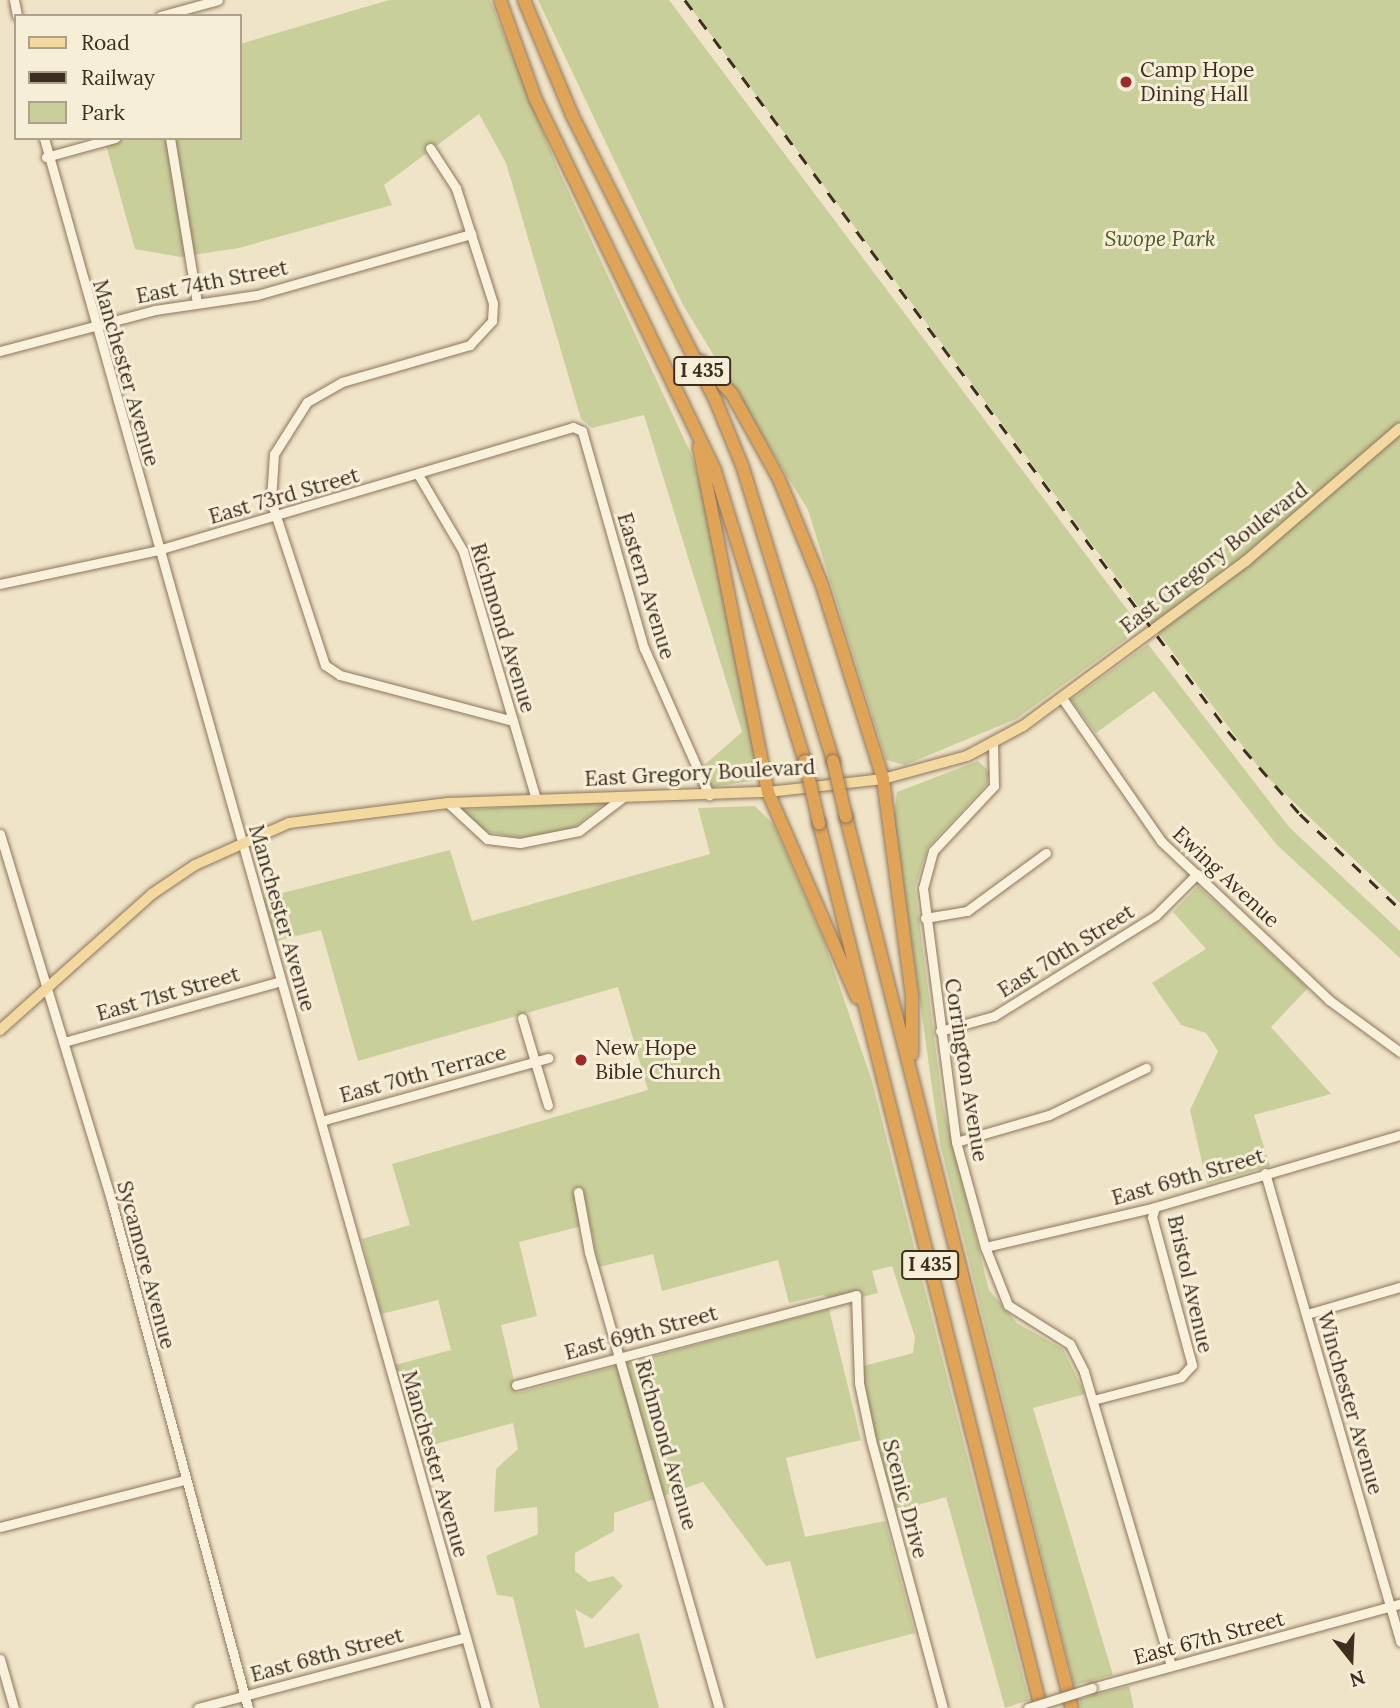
<!DOCTYPE html>
<html>
<head>
<meta charset="utf-8">
<style>
	body { margin:0 }
	#map { position:relative; width:1400px; height:1708px; overflow:hidden; background:#f0e4c8; font-family:Lora,serif }
	div>[style] { position:absolute }
	[style*='--x'] { left:calc(var(--x)*1px); top:calc(var(--y)*1px); width:calc(var(--w)*1px); rotate:calc(var(--a)*1deg) }
	.green>* { inset:0; background:#c9cf9b }
	.roads { filter:drop-shadow(0 0 2px #8d765c) drop-shadow(0 0 2px #8d765c) }
	.minor>* { height:9px; margin:-4.5px; padding:0 4.5px; transform-origin:4.5px; border-radius:4.5px; background:#faf1dc }
	.major>* { height:10px; margin:-5px; padding:0 5px; transform-origin:5px; border-radius:5px; background:#f3d9a0 }
	.highway>* { height:12px; margin:-6px; padding:0 6px; transform-origin:6px; border-radius:6px; background:#e0a458 }
	.rail>* { height:2.5px; margin-top:-1.25px; transform-origin:0; background:repeating-linear-gradient(90deg,#3d2e20 0 12px,transparent 0 24px) }
	.bridges { filter:drop-shadow(0 0 2px #8d765c) drop-shadow(0 0 2px #8d765c) }
	.minor-bridge>* { height:9px; margin:-4.5px; padding:0 4.5px; transform-origin:4.5px; border-radius:4.5px; background:#faf1dc }
	.highway-bridge>* { height:12px; margin:-6px; padding:0 6px; transform-origin:6px; border-radius:6px; background:#e0a458 }
	.dots>* { width:19px; height:19px; translate:-50% -50%; box-sizing:border-box; border:4px solid #f7eed8; border-radius:50% }
	span { translate:-50% -50%; white-space:nowrap; text-align:center; line-height:1.15; -webkit-text-stroke:6px #f7eed8; paint-order:stroke }
	.shield-label span { padding:2px 5px; background:#f7eed8; border:2px solid; border-radius:5px; -webkit-text-stroke-width:0 }
	.shield-label { font-size:19px; color:#3d2e20; font-weight:700 }
	.poi-label { font-size:21px; color:#3d2e20 }
	.left { translate:0 -50%; text-align:left }
	.park-label { font-size:21px; color:#4d5a26; font-style:italic }
	.street-label { font-size:21px; color:#3d2e20 }
	.legend { position:absolute; left:14px; top:14px; width:228px; height:126px; box-sizing:border-box; background:#f7eed8; border:2px solid #ada18e; margin:0; padding:9px 12px; list-style:none; font-size:21px; color:#3d2e20 }
	.legend li { display:flex; align-items:center; gap:14px; height:35px }
	.legend b { width:35px; border:2px solid #ada18e }
	.north { position:absolute; left:1316px; top:1624px; width:70px; height:70px; -webkit-text-stroke:5px #f7eed8; paint-order:stroke; rotate:162deg; font-size:19px; font-weight:700; line-height:28px; text-align:center; color:#3d2e20 }
	.north::after { content:''; display:block; margin:auto; width:24px; height:32px; background:#3d2e20; clip-path:polygon(50% 0,100% 100%,50% 72%,0 100%) }
</style>
</head>
<body>
<div id="map">
	<div class="green">
		<div style="clip-path:polygon(389px 0,490px 0,559px 171px,692px 456px,713px 527px,758px 771px,752px 781px,712px 787px,703px 766px,742px 732px,644px 415px,592px 428px,581px 419px,506px 163px,479px 114px,384px 185px,392px 205px,239px 248px,180px 257px,135px 249px,104px 138px,240px 138px,240px 44px)"></div>
		<div style="clip-path:polygon(538px 0,669px 0,1141px 628px,1016px 719px,905px 765px,886px 760px,808px 510px,683px 305px)"></div>
		<div style="clip-path:polygon(685px 0,1400px 0,1400px 903px,1263px 773px)"></div>
		<div style="clip-path:polygon(1148px 644px,1289px 827px,1400px 931px,1400px 958px,1277px 845px,1154px 691px,1096px 733px,1071px 700px)"></div>
		<div style="clip-path:polygon(978px 761px,990px 772px,987px 784px,928px 847px,915px 888px,943px 1106px,989px 1290px,1017px 1323px,1063px 1349px,1085px 1394px,1033px 1408px,1113px 1675px,1074px 1685px,940px 1144px,894px 816px,897px 792px)"></div>
		<div style="clip-path:polygon(607px 801px,572px 829px,519px 838px,480px 830px,460px 810px)"></div>
		<div style="clip-path:polygon(755px 806px,773px 824px,824px 941px,872px 1081px,1029px 1700px,1005px 1708px,946px 1497px,896px 1511px,856px 1368px,913px 1353px,915px 1337px,892px 1266px,872px 1271px,878px 1293px,841px 1303px,823px 1295px,789px 1303px,778px 1260px,662px 1291px,653px 1254px,599px 1267px,590px 1224px,519px 1242px,537px 1316px,501px 1325px,517px 1393px,829px 1309px,861px 1440px,786px 1458px,805px 1537px,885px 1521px,915px 1633px,816px 1659px,790px 1561px,766px 1566px,703px 1482px,614px 1513px,614px 1531px,575px 1553px,575px 1571px,589px 1582px,613px 1576px,623px 1586px,592px 1619px,575px 1609px,585px 1648px,639px 1633px,659px 1708px,540px 1708px,513px 1597px,497px 1595px,486px 1556px,538px 1534px,537px 1507px,494px 1512px,496px 1469px,518px 1449px,513px 1423px,418px 1449px,395px 1365px,451px 1350px,438px 1300px,381px 1314px,362px 1239px,410px 1225px,392px 1164px,648px 1090px,618px 987px,358px 1061px,321px 930px,276px 941px,263px 898px,450px 850px,472px 921px,710px 854px,698px 808px)"></div>
		<div style="clip-path:polygon(1198px 886px,1308px 988px,1271px 1027px,1331px 1094px,1254px 1115px,1270px 1166px,1207px 1184px,1190px 1110px,1218px 1051px,1206px 1033px,1181px 1025px,1152px 983px,1206px 949px,1173px 912px)"></div>
		<div style="clip-path:polygon(1129px 1686px,1134px 1708px,1081px 1708px,1079px 1699px)"></div>
	</div>
	<div class="roads">
		<div class="minor">
			<div style="--x:14;--y:0;--w:16;--a:79"></div>
			<div style="--x:160;--y:16;--w:60;--a:-15.4"></div>
			<div style="--x:44;--y:138;--w:1631;--a:74.28"></div>
			<div style="--x:170;--y:138;--w:167;--a:80.7"></div>
			<div style="--x:430;--y:148;--w:48;--a:57"></div>
			<div style="--x:456;--y:188;--w:121;--a:72.2"></div>
			<div style="--x:493;--y:303;--w:18;--a:93"></div>
			<div style="--x:492;--y:321;--w:33;--a:133"></div>
			<div style="--x:470;--y:345;--w:133;--a:163.9"></div>
			<div style="--x:342;--y:382;--w:40;--a:150.3"></div>
			<div style="--x:307;--y:402;--w:62;--a:122.4"></div>
			<div style="--x:274;--y:454;--w:47;--a:93.7"></div>
			<div style="--x:271;--y:501;--w:173;--a:71.8"></div>
			<div style="--x:325;--y:665;--w:18;--a:34"></div>
			<div style="--x:340;--y:675;--w:179;--a:14.9"></div>
			<div style="--x:46;--y:157;--w:72;--a:-15.4"></div>
			<div style="--x:0;--y:351;--w:160;--a:-14.8"></div>
			<div style="--x:155;--y:310;--w:103;--a:-8.4"></div>
			<div style="--x:257;--y:295;--w:223;--a:-15.9"></div>
			<div style="--x:419;--y:476;--w:87;--a:59.6"></div>
			<div style="--x:463;--y:551;--w:259;--a:73.6"></div>
			<div style="--x:0;--y:584;--w:162;--a:-12.1"></div>
			<div style="--x:158;--y:550;--w:433;--a:-16.5"></div>
			<div style="--x:573;--y:427;--w:10;--a:24"></div>
			<div style="--x:582;--y:431;--w:226;--a:74.1"></div>
			<div style="--x:644;--y:648;--w:161;--a:66.1"></div>
			<div style="--x:1062;--y:698;--w:174;--a:55.3"></div>
			<div style="--x:1161;--y:841;--w:231;--a:43.4"></div>
			<div style="--x:1329;--y:1000;--w:88;--a:36.2"></div>
			<div style="--x:993;--y:743;--w:43;--a:88.7"></div>
			<div style="--x:994;--y:786;--w:89;--a:133.2"></div>
			<div style="--x:933;--y:851;--w:38;--a:105"></div>
			<div style="--x:923;--y:888;--w:256;--a:82.6"></div>
			<div style="--x:956;--y:1142;--w:109;--a:74.6"></div>
			<div style="--x:985;--y:1247;--w:62;--a:68.4"></div>
			<div style="--x:1008;--y:1305;--w:73;--a:32.2"></div>
			<div style="--x:1070;--y:1344;--w:31;--a:63"></div>
			<div style="--x:1084;--y:1372;--w:307;--a:73.5"></div>
			<div style="--x:448;--y:803;--w:53;--a:42.7"></div>
			<div style="--x:487;--y:839;--w:33;--a:7"></div>
			<div style="--x:520;--y:843;--w:60;--a:-11.5"></div>
			<div style="--x:579;--y:831;--w:54;--a:-37.5"></div>
			<div style="--x:0;--y:834;--w:386;--a:73.1"></div>
			<div style="--x:112;--y:1203;--w:523;--a:74.93"></div>
			<div style="--x:925;--y:918;--w:43;--a:-9.5"></div>
			<div style="--x:967;--y:911;--w:98;--a:-36.3"></div>
			<div style="--x:522;--y:1018;--w:91;--a:73.4"></div>
			<div style="--x:940;--y:1031;--w:56;--a:-15.5"></div>
			<div style="--x:994;--y:1016;--w:191;--a:-31.9"></div>
			<div style="--x:1156;--y:915;--w:58;--a:-45"></div>
			<div style="--x:64;--y:1042;--w:225;--a:-15.7"></div>
			<div style="--x:321;--y:1121;--w:236;--a:-15.5"></div>
			<div style="--x:956;--y:1142;--w:97;--a:-16.2"></div>
			<div style="--x:1049;--y:1115;--w:108;--a:-25.9"></div>
			<div style="--x:1265;--y:1173;--w:488;--a:73.9"></div>
			<div style="--x:578;--y:1192;--w:61;--a:79.6"></div>
			<div style="--x:589;--y:1252;--w:474;--a:74.1"></div>
			<div style="--x:985;--y:1247;--w:175;--a:-13.2"></div>
			<div style="--x:1155;--y:1207;--w:255;--a:-16.4"></div>
			<div style="--x:1307;--y:1314;--w:97;--a:-16.2"></div>
			<div style="--x:516;--y:1385;--w:352;--a:-14.8"></div>
			<div style="--x:856;--y:1295;--w:88;--a:88"></div>
			<div style="--x:859;--y:1383;--w:58;--a:78.1"></div>
			<div style="--x:871;--y:1440;--w:278;--a:75"></div>
			<div style="--x:1093;--y:1400;--w:91;--a:-14.6"></div>
			<div style="--x:1181;--y:1377;--w:16;--a:-47"></div>
			<div style="--x:1192;--y:1365;--w:153;--a:-105.1"></div>
			<div style="--x:1152;--y:1217;--w:10;--a:-73"></div>
			<div style="--x:0;--y:1527;--w:191;--a:-14.3"></div>
			<div style="--x:0;--y:1659;--w:51;--a:74.1"></div>
			<div style="--x:1092;--y:1688;--w:319;--a:-15.3"></div>
			<div style="--x:198;--y:1708;--w:277;--a:-14.8"></div>
		</div>
		<div class="major">
			<div style="--x:0;--y:1030;--w:204;--a:-41.8"></div>
			<div style="--x:152;--y:894;--w:52;--a:-34"></div>
			<div style="--x:195;--y:865;--w:103;--a:-24.1"></div>
			<div style="--x:289;--y:823;--w:160;--a:-7.2"></div>
			<div style="--x:448;--y:803;--w:320;--a:-2"></div>
			<div style="--x:768;--y:792;--w:116;--a:-6.4"></div>
			<div style="--x:883;--y:779;--w:87;--a:-15.3"></div>
			<div style="--x:967;--y:756;--w:64;--a:-28.2"></div>
			<div style="--x:1023;--y:726;--w:277;--a:-36.5"></div>
			<div style="--x:1246;--y:561;--w:203;--a:-40.8"></div>
		</div>
		<div class="highway">
			<div style="--x:500;--y:0;--w:104;--a:70.3"></div>
			<div style="--x:535;--y:98;--w:414;--a:64.2"></div>
			<div style="--x:715;--y:471;--w:304;--a:72.8"></div>
			<div style="--x:524;--y:0;--w:125;--a:67.3"></div>
			<div style="--x:572;--y:115;--w:318;--a:63.3"></div>
			<div style="--x:715;--y:399;--w:74;--a:67.9"></div>
			<div style="--x:743;--y:468;--w:307;--a:72.9"></div>
			<div style="--x:701;--y:361;--w:45;--a:46.8"></div>
			<div style="--x:732;--y:394;--w:97;--a:61.1"></div>
			<div style="--x:779;--y:479;--w:114;--a:67.9"></div>
			<div style="--x:822;--y:585;--w:203;--a:72.5"></div>
			<div style="--x:883;--y:779;--w:218;--a:82.4"></div>
			<div style="--x:912;--y:995;--w:59;--a:90"></div>
			<div style="--x:699;--y:447;--w:352;--a:78.7"></div>
			<div style="--x:768;--y:792;--w:224;--a:66.6"></div>
			<div style="--x:846;--y:817;--w:919;--a:75.77"></div>
			<div style="--x:819;--y:823;--w:912;--a:75.92"></div>
		</div>
	</div>
	<div class="rail">
		<div style="--x:685;--y:0;--w:911;--a:53.39"></div>
		<div style="--x:1228;--y:731;--w:110;--a:49.1"></div>
		<div style="--x:1300;--y:814;--w:138;--a:43.5"></div>
	</div>
	<div class="bridges">
		<div class="minor-bridge">
			<div style="--x:1028;--y:1708;--w:67;--a:-17.4"></div>
		</div>
		<div class="highway-bridge">
			<div style="--x:805;--y:761;--w:64;--a:77.3"></div>
			<div style="--x:833;--y:761;--w:57;--a:76.9"></div>
		</div>
	</div>
	<div class="dots">
		<div style="left:1126px;top:82px;background:#9e2a2b"></div>
		<div style="left:581px;top:1060px;background:#9e2a2b"></div>
	</div>
	<div class="shield-label">
		<span style="left:702px;top:371px">I 435</span>
		<span style="left:930px;top:1265px">I 435</span>
	</div>
	<div class="poi-label">
		<span class="left" style="left:1140px;top:82px">Camp Hope<br>Dining Hall</span>
		<span class="left" style="left:595px;top:1060px">New Hope<br>Bible Church</span>
	</div>
	<div class="park-label">
		<span style="left:1160px;top:239px">Swope Park</span>
	</div>
	<div class="street-label">
		<span style="left:212px;top:282px;rotate:-11deg">East 74th Street</span>
		<span style="left:126px;top:373px;rotate:74deg">Manchester Avenue</span>
		<span style="left:284px;top:496px;rotate:-16deg">East 73rd Street</span>
		<span style="left:1214px;top:558px;rotate:-38deg">East Gregory Boulevard</span>
		<span style="left:646px;top:586px;rotate:73deg">Eastern Avenue</span>
		<span style="left:503px;top:628px;rotate:73deg">Richmond Avenue</span>
		<span style="left:700px;top:773px;rotate:-3deg">East Gregory Boulevard</span>
		<span style="left:1226px;top:877px;rotate:43deg">Ewing Avenue</span>
		<span style="left:282px;top:918px;rotate:74deg">Manchester Avenue</span>
		<span style="left:1066px;top:951px;rotate:-32deg">East 70th Street</span>
		<span style="left:168px;top:994px;rotate:-16deg">East 71st Street</span>
		<span style="left:966px;top:1070px;rotate:81deg">Corrington Avenue</span>
		<span style="left:423px;top:1074px;rotate:-15deg">East 70th Terrace</span>
		<span style="left:1188px;top:1177px;rotate:-16deg">East 69th Street</span>
		<span style="left:146px;top:1265px;rotate:75deg">Sycamore Avenue</span>
		<span style="left:1190px;top:1284px;rotate:77deg">Bristol Avenue</span>
		<span style="left:641px;top:1333px;rotate:-15deg">East 69th Street</span>
		<span style="left:1350px;top:1403px;rotate:74deg">Winchester Avenue</span>
		<span style="left:666px;top:1445px;rotate:74deg">Richmond Avenue</span>
		<span style="left:435px;top:1464px;rotate:74deg">Manchester Avenue</span>
		<span style="left:905px;top:1499px;rotate:75deg">Scenic Drive</span>
		<span style="left:1209px;top:1638px;rotate:-15deg">East 67th Street</span>
		<span style="left:327px;top:1655px;rotate:-15deg">East 68th Street</span>
	</div>
	<ul class="legend">
	<li><b style="height:9px;background:#f3d9a0"></b>Road</li>
	<li><b style="height:9px;background:#3d2e20"></b>Railway</li>
	<li><b style="height:19px;background:#c9cf9b"></b>Park</li>
	</ul>
	<div class="north">N</div>
</div>
</body>
</html>
